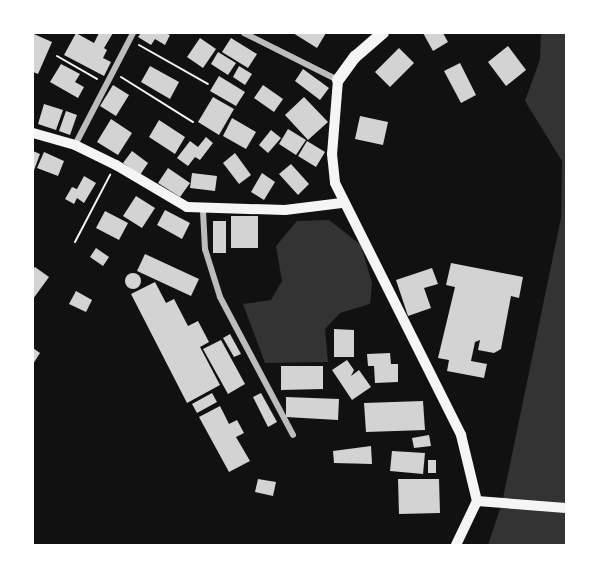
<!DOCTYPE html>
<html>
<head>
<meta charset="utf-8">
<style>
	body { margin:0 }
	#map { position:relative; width:599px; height:578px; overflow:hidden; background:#111; font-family:Ubuntu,sans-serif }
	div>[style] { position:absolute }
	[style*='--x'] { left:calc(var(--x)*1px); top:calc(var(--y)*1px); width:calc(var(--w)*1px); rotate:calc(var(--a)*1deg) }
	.water>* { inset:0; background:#333 }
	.building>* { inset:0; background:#d3d3d3 }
	.round { border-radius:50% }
	.path>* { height:2px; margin:-1px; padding:0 1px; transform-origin:1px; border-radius:1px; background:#f5f5f5 }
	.minor>* { height:6px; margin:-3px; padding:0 3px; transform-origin:3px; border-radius:3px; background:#bcbcbc }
	.secondary>* { height:10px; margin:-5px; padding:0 5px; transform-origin:5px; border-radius:5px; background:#f5f5f5 }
	.primary>* { height:12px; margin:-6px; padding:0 6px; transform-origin:6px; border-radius:6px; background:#f5f5f5 }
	span { translate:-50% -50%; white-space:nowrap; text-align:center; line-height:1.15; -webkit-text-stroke:6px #fff; paint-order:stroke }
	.frame { position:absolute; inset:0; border:34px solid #fff; pointer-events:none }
</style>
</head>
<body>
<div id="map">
	<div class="water">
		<div style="clip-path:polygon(541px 33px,566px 33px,566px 545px,488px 545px,502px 503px,561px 218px,562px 161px,525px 101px,540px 59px)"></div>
		<div style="clip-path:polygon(329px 220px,361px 245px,372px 283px,370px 304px,340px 313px,325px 329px,328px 362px,265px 363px,243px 304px,271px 300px,282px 281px,276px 246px,297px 221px)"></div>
	</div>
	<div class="building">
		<div style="clip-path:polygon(76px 33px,94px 43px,99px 33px,113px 33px,104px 48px,107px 50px,103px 58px,111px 62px,104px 76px,64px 55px)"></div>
		<div style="clip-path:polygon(141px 33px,166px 33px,170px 35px,165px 45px,155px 39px,151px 45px,138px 37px)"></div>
		<div style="clip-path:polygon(293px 33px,326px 33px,317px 48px)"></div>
		<div style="clip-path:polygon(423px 33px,443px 33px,448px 42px,433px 51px)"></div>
		<div style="clip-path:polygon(34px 34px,52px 42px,38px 74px,33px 72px)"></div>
		<div style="clip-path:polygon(200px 38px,216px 49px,203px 68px,187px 57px)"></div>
		<div style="clip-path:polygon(231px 38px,257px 54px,248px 68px,222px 52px)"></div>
		<div style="clip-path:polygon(508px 46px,526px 70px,506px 86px,488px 62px)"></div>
		<div style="clip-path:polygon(399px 48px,414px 63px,390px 87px,375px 72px)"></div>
		<div style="clip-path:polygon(218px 52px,236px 63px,228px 75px,211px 64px)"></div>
		<div style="clip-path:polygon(460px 63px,476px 95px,461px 103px,444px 71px)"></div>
		<div style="clip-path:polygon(61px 64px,80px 74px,75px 82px,84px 87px,78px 98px,50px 82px)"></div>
		<div style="clip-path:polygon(150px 66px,179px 82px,170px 99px,141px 82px)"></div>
		<div style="clip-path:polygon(239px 66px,252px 74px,245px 85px,233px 77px)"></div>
		<div style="clip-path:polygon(303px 69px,329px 88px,320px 100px,295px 81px)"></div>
		<div style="clip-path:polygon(219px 76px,245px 92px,236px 106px,210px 91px)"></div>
		<div style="clip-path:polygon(113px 85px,129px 95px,116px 116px,100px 106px)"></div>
		<div style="clip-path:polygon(263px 85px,283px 99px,274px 112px,254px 98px)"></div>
		<div style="clip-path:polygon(213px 97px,234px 109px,219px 135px,198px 122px)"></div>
		<div style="clip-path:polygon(304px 97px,328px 122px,308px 140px,285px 115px)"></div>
		<div style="clip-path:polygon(44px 104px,63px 110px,56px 130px,38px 124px)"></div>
		<div style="clip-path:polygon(66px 111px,77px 115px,70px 135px,59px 131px)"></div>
		<div style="clip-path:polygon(360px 116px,388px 122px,383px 145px,355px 139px)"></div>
		<div style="clip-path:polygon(232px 118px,256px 132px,246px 149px,223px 136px)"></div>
		<div style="clip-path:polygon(111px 119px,132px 133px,118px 155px,97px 142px)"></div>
		<div style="clip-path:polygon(159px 120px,185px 137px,175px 154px,149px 137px)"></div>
		<div style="clip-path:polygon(288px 129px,306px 140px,296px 155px,279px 144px)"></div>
		<div style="clip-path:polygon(271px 130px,281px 138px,268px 153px,259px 145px)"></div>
		<div style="clip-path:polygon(206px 137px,213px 143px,200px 160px,195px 157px,188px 166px,177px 158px,190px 141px,198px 147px)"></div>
		<div style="clip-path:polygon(307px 141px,325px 152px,316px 167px,298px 156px)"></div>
		<div style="clip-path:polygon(33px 151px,40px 154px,33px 173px)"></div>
		<div style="clip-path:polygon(132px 151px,148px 163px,140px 175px,123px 163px)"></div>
		<div style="clip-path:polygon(44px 152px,64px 161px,58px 176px,37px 168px)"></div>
		<div style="clip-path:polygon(235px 153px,251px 175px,239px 184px,223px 163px)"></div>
		<div style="clip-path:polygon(291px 164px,309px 184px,298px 195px,279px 174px)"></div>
		<div style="clip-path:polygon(168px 168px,190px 183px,180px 197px,158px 183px)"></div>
		<div style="clip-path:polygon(192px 173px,217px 176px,215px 191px,190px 188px)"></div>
		<div style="clip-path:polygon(262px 173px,275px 182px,264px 200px,251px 192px)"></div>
		<div style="clip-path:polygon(84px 176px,96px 183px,84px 203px,77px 198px,74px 204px,65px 199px,72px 187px,77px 189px)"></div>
		<div style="clip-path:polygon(136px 196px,155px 208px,142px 228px,123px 216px)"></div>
		<div style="clip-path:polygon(165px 210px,190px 223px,182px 239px,157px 225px)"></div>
		<div style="clip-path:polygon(105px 211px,128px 223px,119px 240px,96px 228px)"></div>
		<div style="clip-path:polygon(231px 216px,258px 216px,258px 248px,231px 248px)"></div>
		<div style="clip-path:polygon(213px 221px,226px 221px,226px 253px,213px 253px)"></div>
		<div style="clip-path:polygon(96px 248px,109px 257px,103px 266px,90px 257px)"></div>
		<div style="clip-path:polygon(145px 254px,199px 279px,191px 296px,137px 271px)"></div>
		<div style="clip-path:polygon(451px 263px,523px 277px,519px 298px,511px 296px,501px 349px,494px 353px,478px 350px,480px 340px,475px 342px,471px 361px,487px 364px,484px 378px,447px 371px,449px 360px,438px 358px,455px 287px,446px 285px)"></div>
		<div style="clip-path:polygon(35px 267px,49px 277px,33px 299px,33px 269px)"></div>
		<div style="clip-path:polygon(432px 268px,438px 284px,424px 288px,431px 308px,408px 316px,396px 280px)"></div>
		<div class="round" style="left:125px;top:273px;width:16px;height:16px"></div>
		<div style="clip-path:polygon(155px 282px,166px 303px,174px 299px,188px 326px,198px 321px,209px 342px,200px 347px,220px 385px,187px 403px,131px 294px)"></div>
		<div style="clip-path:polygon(76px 291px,92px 300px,86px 312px,69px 304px)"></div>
		<div style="clip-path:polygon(334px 329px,354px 330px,354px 357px,334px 357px)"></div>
		<div style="clip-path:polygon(230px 334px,241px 354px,234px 357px,223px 338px)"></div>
		<div style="clip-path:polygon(221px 340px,245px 384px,228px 394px,203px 349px)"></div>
		<div style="clip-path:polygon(33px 348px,40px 353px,33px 364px)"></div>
		<div style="clip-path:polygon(390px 353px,391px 364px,398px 364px,398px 382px,375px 383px,374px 366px,368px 366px,367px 354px)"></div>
		<div style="clip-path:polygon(347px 360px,354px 370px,351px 376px,359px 370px,371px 387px,352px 400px,332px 370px)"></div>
		<div style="clip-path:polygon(281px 366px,323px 366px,323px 389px,281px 390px)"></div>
		<div style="clip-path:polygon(212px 393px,217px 402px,197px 413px,192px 404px)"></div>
		<div style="clip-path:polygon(261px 393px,277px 422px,268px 427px,253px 397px)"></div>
		<div style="clip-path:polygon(286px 397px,339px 399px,338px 420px,286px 417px)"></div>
		<div style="clip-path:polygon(423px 401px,425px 430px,366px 432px,364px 403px)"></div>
		<div style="clip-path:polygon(220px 406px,229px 424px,237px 420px,244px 433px,236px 437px,250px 461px,229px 472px,199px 417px)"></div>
		<div style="clip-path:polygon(429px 435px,431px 446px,414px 448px,412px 438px)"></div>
		<div style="clip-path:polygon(371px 446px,372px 464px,334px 463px,333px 451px)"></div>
		<div style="clip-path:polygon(392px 451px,425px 453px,423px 474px,390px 471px)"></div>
		<div style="clip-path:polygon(428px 460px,436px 460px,436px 473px,428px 473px)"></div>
		<div style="clip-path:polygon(258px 479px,276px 482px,273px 496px,255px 492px)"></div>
		<div style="clip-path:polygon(398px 479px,439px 479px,440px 513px,399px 514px)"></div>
	</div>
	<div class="path">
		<div style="--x:139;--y:45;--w:79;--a:29.5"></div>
		<div style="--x:57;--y:56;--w:46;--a:29.9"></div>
		<div style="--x:121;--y:77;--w:85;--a:32"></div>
		<div style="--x:75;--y:242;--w:76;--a:-62.4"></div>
	</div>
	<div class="minor">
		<div style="--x:244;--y:33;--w:105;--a:26.6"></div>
		<div style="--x:75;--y:145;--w:126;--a:-62.6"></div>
		<div style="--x:203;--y:211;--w:38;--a:87"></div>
		<div style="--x:205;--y:249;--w:50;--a:72.6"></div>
		<div style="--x:220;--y:297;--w:156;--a:62.1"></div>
	</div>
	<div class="secondary">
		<div style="--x:338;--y:80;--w:74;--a:94.6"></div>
		<div style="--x:332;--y:154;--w:29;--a:84"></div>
		<div style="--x:335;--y:183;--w:282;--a:63.4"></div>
		<div style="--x:461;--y:435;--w:68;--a:76.4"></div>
		<div style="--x:33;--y:133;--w:44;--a:15.9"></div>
		<div style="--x:75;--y:145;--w:46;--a:26"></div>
		<div style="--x:116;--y:165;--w:82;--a:30.6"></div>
		<div style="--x:187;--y:207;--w:98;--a:1.8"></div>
		<div style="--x:285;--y:210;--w:57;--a:-7"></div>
		<div style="--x:477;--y:501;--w:89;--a:4.5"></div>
		<div style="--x:456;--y:545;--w:49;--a:-64.5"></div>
	</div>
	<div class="primary">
		<div style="--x:338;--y:80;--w:29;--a:-54"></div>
		<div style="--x:355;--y:57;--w:37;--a:-41"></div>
	</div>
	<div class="frame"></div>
</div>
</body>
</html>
